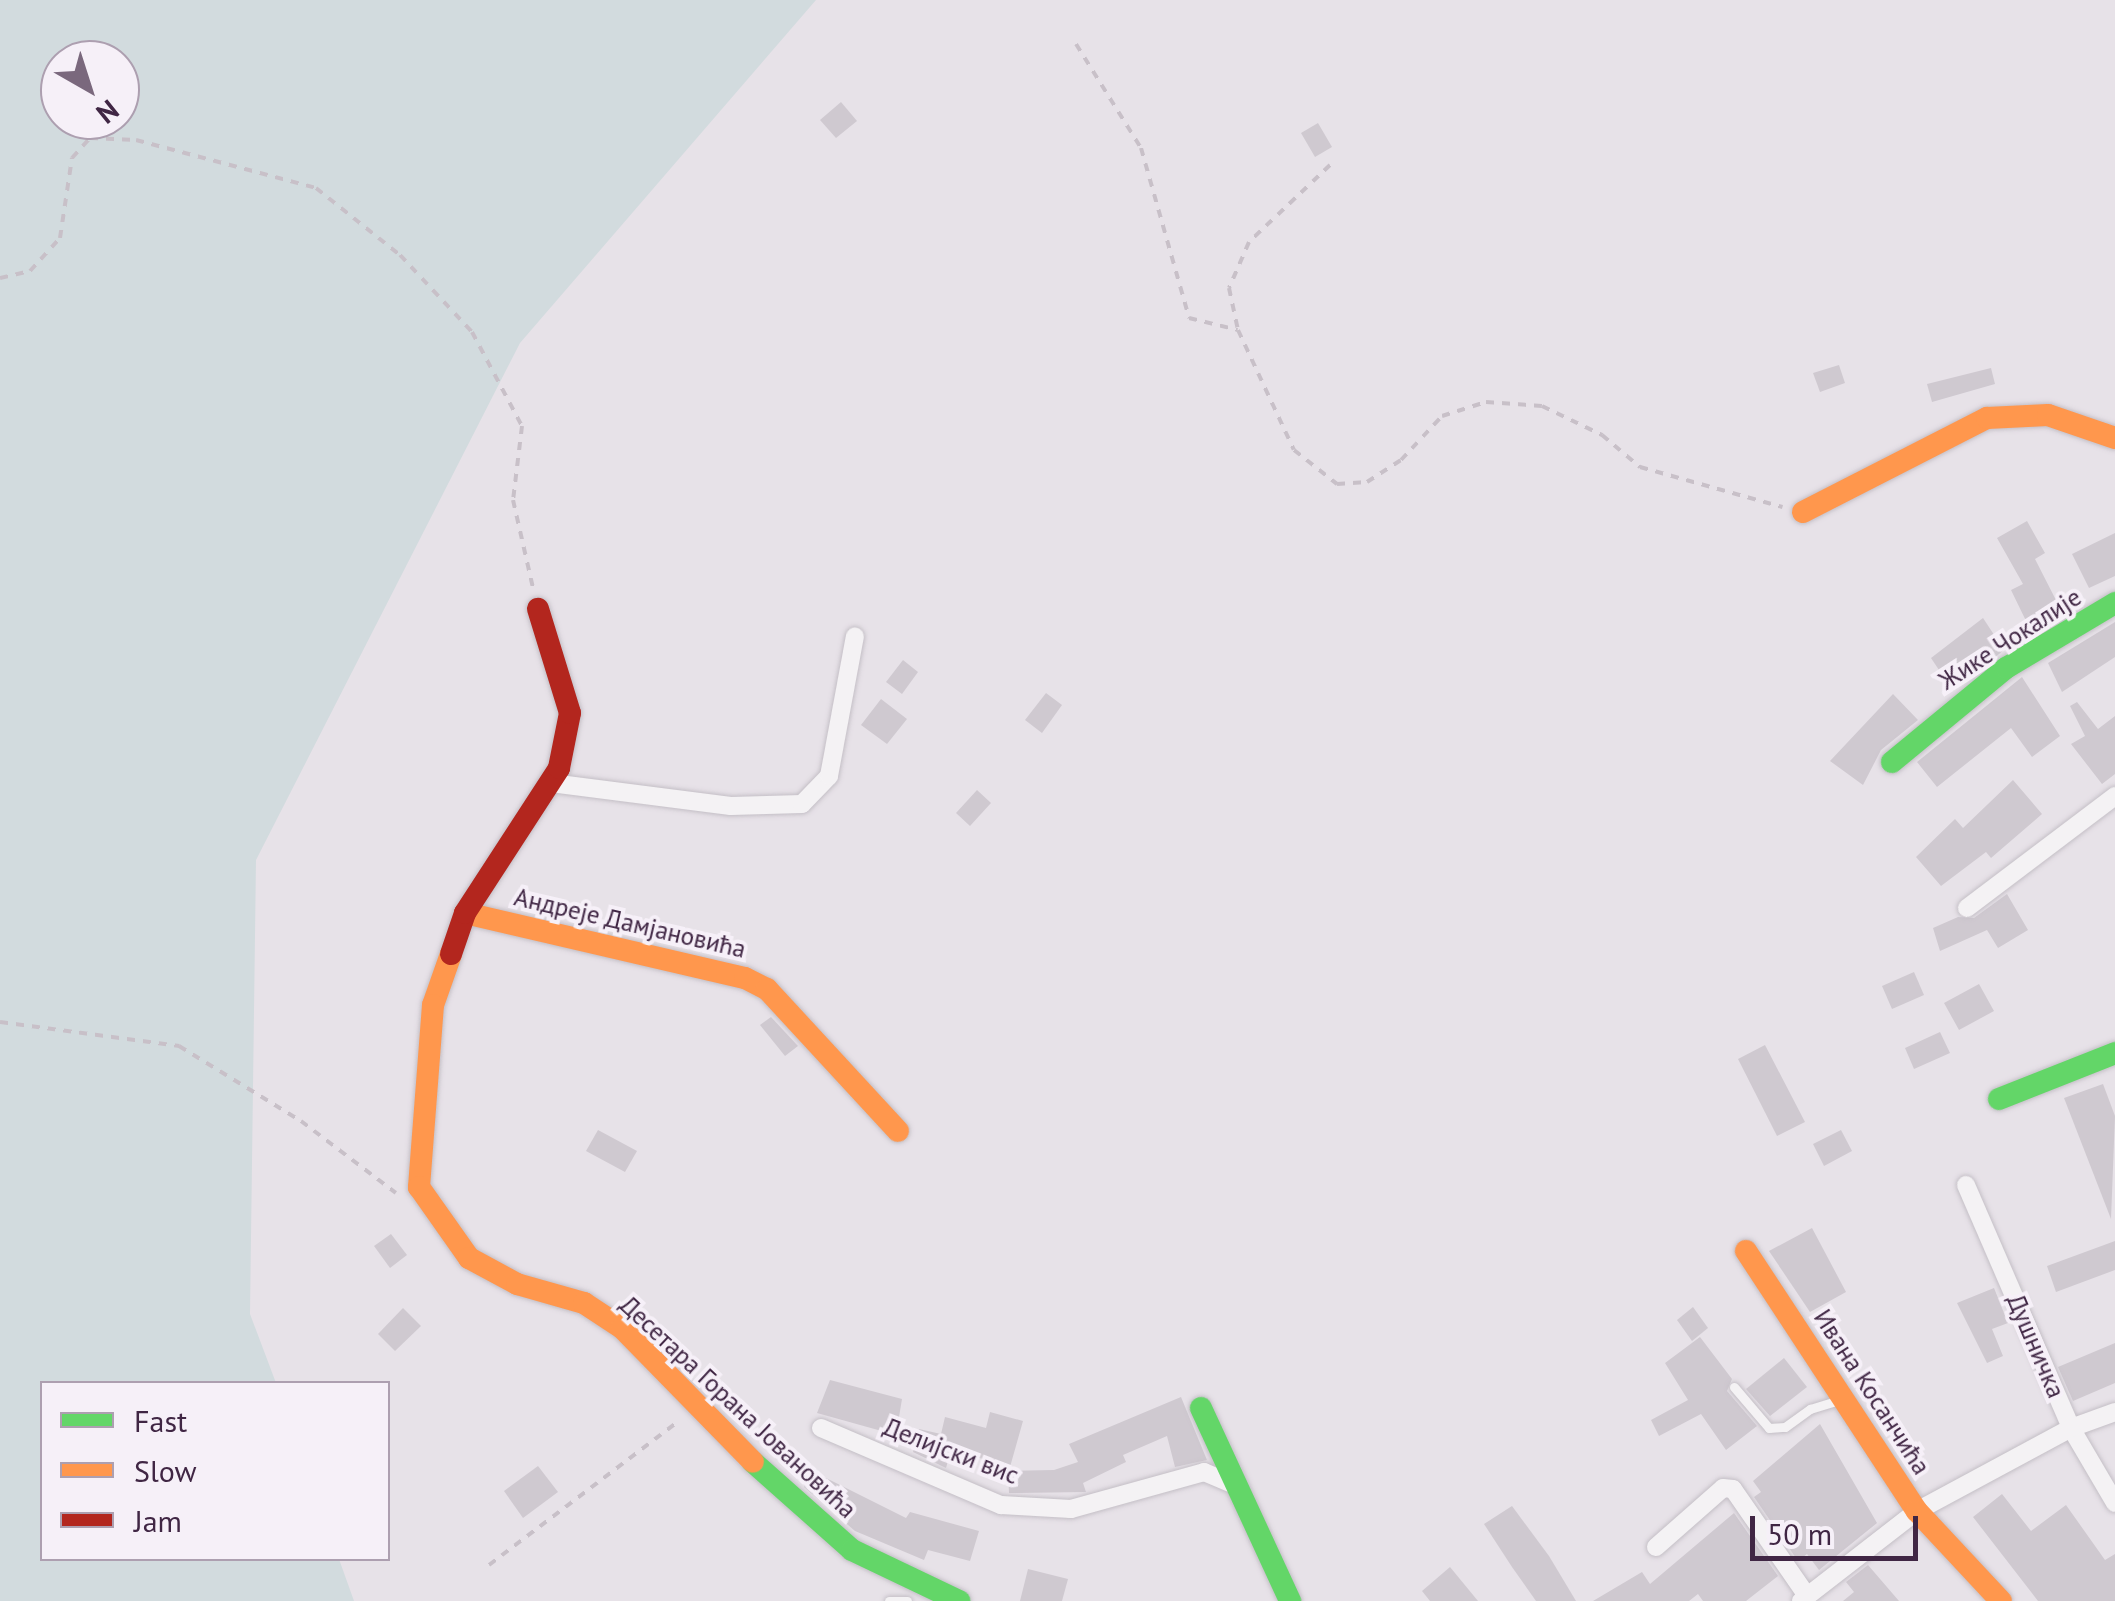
<!DOCTYPE html>
<html>
<head>
<meta charset="utf-8">
<style>
	body { margin:0 }
	#map { position:relative; width:2115px; height:1601px; overflow:hidden; background:#e7e2e8; font-family:"PT Sans",sans-serif }
	div>[style] { position:absolute }
	[style*='--x'] { left:calc(var(--x)*1px); top:calc(var(--y)*1px); width:calc(var(--w)*1px); rotate:calc(var(--a)*1deg) }
	.green>* { inset:0; background:#d2dbde }
	.building>* { inset:0; background:#cfc9d0 }
	.path>* { height:4px; margin-top:-2px; transform-origin:0; background:repeating-linear-gradient(90deg,#c8c0c8 0 8px,transparent 0 16px) }
	.roads { filter:drop-shadow(0 0 2px #c4bfc6) drop-shadow(0 0 2px #c4bfc6) }
	.lane>* { height:9px; margin:-4.5px; padding:0 4.5px; transform-origin:4.5px; border-radius:4.5px; background:#f4f2f4 }
	.street>* { height:18px; margin:-9px; padding:0 9px; transform-origin:9px; border-radius:9px; background:#f4f2f4 }
	.fast>* { height:22px; margin:-11px; padding:0 11px; transform-origin:11px; border-radius:11px; background:#63d668 }
	.slow>* { height:22px; margin:-11px; padding:0 11px; transform-origin:11px; border-radius:11px; background:#ff974d }
	.jam>* { height:22px; margin:-11px; padding:0 11px; transform-origin:11px; border-radius:11px; background:#b3261e }
	span { translate:-50% -50%; white-space:nowrap; text-align:center; line-height:1.15; -webkit-text-stroke:8px #f6f0f8; paint-order:stroke }
	.street-label { font-size:25px; color:#402644 }
	.legend { position:absolute; left:40px; top:1381px; width:350px; height:180px; box-sizing:border-box; background:#f6f0f8; border:2px solid #ad9fb0; margin:0; padding:12px 18px; list-style:none; font-size:30px; color:#402644 }
	.legend li { display:flex; align-items:center; gap:20px; height:50px }
	.legend b { width:50px; border:2px solid #ad9fb0 }
	.north { position:absolute; left:40px; top:40px; width:100px; height:100px; box-sizing:border-box; background:#f6f0f8; border:2px solid #ad9fb0; border-radius:50%; rotate:141deg; font-size:28px; font-weight:700; line-height:40px; text-align:center; color:#402644 }
	.north::after { content:''; display:block; margin:auto; width:35px; height:45px; background:#7a687d; clip-path:polygon(50% 0,100% 100%,50% 72%,0 100%) }
	.scale { position:absolute; left:1750px; top:1516px; width:168px; height:45px; box-sizing:border-box; border:5px solid #402644; border-top:0; padding-left:12px; font-size:30px; line-height:35px; white-space:nowrap; color:#402644; -webkit-text-stroke:8px #f6f0f8; paint-order:stroke }
</style>
</head>
<body>
<div id="map">
	<div class="green">
		<div style="clip-path:polygon(evenodd,0 0,816px 0,520px 343px,256px 860px,250px 1314px,276px 1383px,42px 1384px,42px 1558px,339px 1559px,354px 1601px,0 1601px,0 0,60px 60px,120px 60px,120px 120px,60px 120px,60px 60px)"></div>
	</div>
	<div class="building">
		<div style="clip-path:polygon(841px 102px,857px 121px,836px 138px,820px 120px)"></div>
		<div style="clip-path:polygon(1318px 123px,1332px 147px,1315px 157px,1301px 133px)"></div>
		<div style="clip-path:polygon(1839px 365px,1845px 383px,1820px 392px,1813px 373px)"></div>
		<div style="clip-path:polygon(1991px 368px,1995px 384px,1932px 402px,1927px 384px)"></div>
		<div style="clip-path:polygon(2027px 521px,2045px 553px,2035px 559px,2060px 608px,2028px 625px,2011px 590px,2023px 584px,1997px 538px)"></div>
		<div style="clip-path:polygon(2115px 533px,2115px 576px,2089px 588px,2072px 554px)"></div>
		<div style="clip-path:polygon(1983px 618px,2004px 650px,1953px 691px,1931px 658px)"></div>
		<div style="clip-path:polygon(2115px 622px,2115px 657px,2062px 692px,2048px 663px)"></div>
		<div style="clip-path:polygon(903px 660px,918px 672px,902px 694px,886px 682px)"></div>
		<div style="clip-path:polygon(2022px 677px,2060px 736px,2032px 757px,2011px 728px,1937px 787px,1917px 762px)"></div>
		<div style="clip-path:polygon(1046px 693px,1062px 705px,1042px 733px,1025px 720px)"></div>
		<div style="clip-path:polygon(1893px 694px,1918px 720px,1881px 750px,1863px 785px,1830px 761px)"></div>
		<div style="clip-path:polygon(881px 699px,907px 719px,887px 744px,861px 725px)"></div>
		<div style="clip-path:polygon(2077px 702px,2098px 729px,2115px 716px,2115px 774px,2102px 784px,2071px 744px,2085px 736px,2070px 706px)"></div>
		<div style="clip-path:polygon(2013px 780px,2042px 814px,1991px 858px,1986px 852px,1941px 886px,1916px 857px,1955px 819px,1963px 828px)"></div>
		<div style="clip-path:polygon(977px 790px,991px 803px,970px 826px,956px 813px)"></div>
		<div style="clip-path:polygon(2007px 894px,2028px 930px,1998px 948px,1987px 930px,1940px 951px,1933px 928px,1958px 917px,1974px 918px)"></div>
		<div style="clip-path:polygon(1914px 972px,1924px 995px,1892px 1009px,1882px 986px)"></div>
		<div style="clip-path:polygon(1979px 984px,1994px 1011px,1959px 1030px,1944px 1003px)"></div>
		<div style="clip-path:polygon(771px 1017px,798px 1046px,785px 1056px,760px 1025px)"></div>
		<div style="clip-path:polygon(1940px 1032px,1950px 1053px,1914px 1069px,1905px 1048px)"></div>
		<div style="clip-path:polygon(1765px 1045px,1805px 1122px,1777px 1136px,1738px 1059px)"></div>
		<div style="clip-path:polygon(2103px 1084px,2115px 1116px,2111px 1219px,2064px 1098px)"></div>
		<div style="clip-path:polygon(598px 1130px,637px 1151px,625px 1172px,586px 1151px)"></div>
		<div style="clip-path:polygon(1841px 1130px,1852px 1151px,1824px 1166px,1813px 1144px)"></div>
		<div style="clip-path:polygon(1812px 1228px,1846px 1292px,1810px 1312px,1769px 1251px)"></div>
		<div style="clip-path:polygon(391px 1234px,407px 1255px,390px 1268px,374px 1246px)"></div>
		<div style="clip-path:polygon(2115px 1241px,2115px 1270px,2056px 1292px,2047px 1266px)"></div>
		<div style="clip-path:polygon(1994px 1288px,2008px 1323px,1992px 1329px,2003px 1356px,1987px 1363px,1957px 1303px)"></div>
		<div style="clip-path:polygon(1693px 1307px,1708px 1328px,1692px 1341px,1677px 1320px)"></div>
		<div style="clip-path:polygon(403px 1308px,421px 1326px,395px 1351px,378px 1334px)"></div>
		<div style="clip-path:polygon(1700px 1337px,1732px 1379px,1727px 1391px,1757px 1426px,1726px 1450px,1701px 1414px,1659px 1436px,1651px 1420px,1688px 1400px,1665px 1363px)"></div>
		<div style="clip-path:polygon(2115px 1343px,2115px 1383px,2073px 1401px,2058px 1367px)"></div>
		<div style="clip-path:polygon(1784px 1358px,1807px 1387px,1770px 1416px,1746px 1389px)"></div>
		<div style="clip-path:polygon(830px 1380px,902px 1399px,896px 1435px,817px 1413px)"></div>
		<div style="clip-path:polygon(1181px 1397px,1207px 1460px,1175px 1467px,1167px 1436px,1123px 1455px,1126px 1462px,1083px 1483px,1086px 1492px,1009px 1493px,1008px 1471px,1054px 1470px,1078px 1462px,1069px 1444px)"></div>
		<div style="clip-path:polygon(990px 1412px,1023px 1421px,1010px 1467px,966px 1454px,963px 1464px,948px 1461px,946px 1468px,913px 1452px,919px 1429px,941px 1434px,945px 1417px,986px 1428px)"></div>
		<div style="clip-path:polygon(1820px 1424px,1877px 1523px,1819px 1570px,1807px 1554px,1798px 1561px,1754px 1497px,1761px 1492px,1753px 1481px)"></div>
		<div style="clip-path:polygon(538px 1466px,558px 1492px,523px 1518px,504px 1491px)"></div>
		<div style="clip-path:polygon(810px 1470px,906px 1518px,910px 1512px,979px 1531px,970px 1561px,928px 1550px,924px 1560px,855px 1531px,804px 1487px)"></div>
		<div style="clip-path:polygon(2002px 1494px,2031px 1531px,2066px 1505px,2105px 1560px,2115px 1554px,2115px 1601px,2038px 1601px,1973px 1517px)"></div>
		<div style="clip-path:polygon(1512px 1506px,1549px 1556px,1576px 1601px,1536px 1601px,1512px 1567px,1484px 1524px)"></div>
		<div style="clip-path:polygon(1734px 1513px,1778px 1576px,1746px 1601px,1703px 1601px,1698px 1594px,1689px 1601px,1593px 1601px,1642px 1572px,1650px 1584px)"></div>
		<div style="clip-path:polygon(1868px 1565px,1899px 1601px,1843px 1601px,1854px 1592px,1846px 1582px)"></div>
		<div style="clip-path:polygon(1450px 1567px,1478px 1601px,1430px 1601px,1422px 1591px)"></div>
		<div style="clip-path:polygon(1028px 1569px,1068px 1579px,1062px 1601px,1020px 1601px)"></div>
	</div>
	<div class="path">
		<div style="--x:1076;--y:44;--w:123;--a:58"></div>
		<div style="--x:1141;--y:148;--w:177;--a:74.2"></div>
		<div style="--x:1189;--y:318;--w:50;--a:13.8"></div>
		<div style="--x:1330;--y:165;--w:112;--a:136.5"></div>
		<div style="--x:1249;--y:242;--w:50;--a:113.5"></div>
		<div style="--x:1229;--y:288;--w:43;--a:77.9"></div>
		<div style="--x:1238;--y:330;--w:132;--a:65"></div>
		<div style="--x:1294;--y:450;--w:55;--a:38.3"></div>
		<div style="--x:1337;--y:484;--w:30;--a:-4"></div>
		<div style="--x:1367;--y:482;--w:40;--a:-32.9"></div>
		<div style="--x:1401;--y:460;--w:60;--a:-47"></div>
		<div style="--x:1442;--y:416;--w:46;--a:-17.7"></div>
		<div style="--x:1486;--y:402;--w:56;--a:4.1"></div>
		<div style="--x:1542;--y:406;--w:67;--a:25.8"></div>
		<div style="--x:1602;--y:435;--w:50;--a:40.1"></div>
		<div style="--x:1640;--y:467;--w:148;--a:15.7"></div>
		<div style="--x:0;--y:278;--w:31;--a:-13"></div>
		<div style="--x:30;--y:271;--w:45;--a:-47.7"></div>
		<div style="--x:60;--y:238;--w:81;--a:-81.5"></div>
		<div style="--x:72;--y:158;--w:27;--a:-48"></div>
		<div style="--x:90;--y:138;--w:46;--a:2.5"></div>
		<div style="--x:136;--y:140;--w:186;--a:14.9"></div>
		<div style="--x:316;--y:188;--w:107;--a:38.6"></div>
		<div style="--x:400;--y:255;--w:105;--a:46.9"></div>
		<div style="--x:472;--y:332;--w:106;--a:62"></div>
		<div style="--x:522;--y:426;--w:75;--a:96.9"></div>
		<div style="--x:513;--y:500;--w:90;--a:77.2"></div>
		<div style="--x:0;--y:1022;--w:181;--a:7.6"></div>
		<div style="--x:179;--y:1046;--w:143;--a:31.6"></div>
		<div style="--x:301;--y:1121;--w:119;--a:37.2"></div>
		<div style="--x:489;--y:1565;--w:238;--a:-37.2"></div>
	</div>
	<div class="roads">
		<div class="lane">
			<div style="--x:1734;--y:1387;--w:54;--a:49.5"></div>
			<div style="--x:1769;--y:1428;--w:16;--a:-4"></div>
			<div style="--x:1785;--y:1427;--w:31;--a:-36"></div>
			<div style="--x:1810;--y:1409;--w:28;--a:-17"></div>
			<div style="--x:889;--y:1601;--w:18;--a:0"></div>
		</div>
		<div class="street">
			<div style="--x:551;--y:783;--w:181;--a:7.3"></div>
			<div style="--x:731;--y:806;--w:71;--a:-1.6"></div>
			<div style="--x:802;--y:804;--w:39;--a:-46"></div>
			<div style="--x:829;--y:776;--w:142;--a:-79.5"></div>
			<div style="--x:1967;--y:908;--w:186;--a:-37.1"></div>
			<div style="--x:1966;--y:1185;--w:265;--a:66.6"></div>
			<div style="--x:2071;--y:1428;--w:87;--a:59.6"></div>
			<div style="--x:821;--y:1428;--w:196;--a:23.2"></div>
			<div style="--x:1001;--y:1505;--w:70;--a:3.3"></div>
			<div style="--x:1071;--y:1509;--w:138;--a:-15.5"></div>
			<div style="--x:1204;--y:1472;--w:34;--a:23"></div>
			<div style="--x:1656;--y:1547;--w:89;--a:-41.4"></div>
			<div style="--x:1723;--y:1488;--w:10;--a:6"></div>
			<div style="--x:1733;--y:1489;--w:130;--a:55.3"></div>
			<div style="--x:1801;--y:1601;--w:147;--a:-37.8"></div>
			<div style="--x:1917;--y:1511;--w:175;--a:-28.3"></div>
			<div style="--x:2071;--y:1428;--w:47;--a:-20"></div>
		</div>
		<div class="fast">
			<div style="--x:1892;--y:762;--w:148;--a:-39.5"></div>
			<div style="--x:2006;--y:668;--w:127;--a:-30.8"></div>
			<div style="--x:1999;--y:1099;--w:125;--a:-21.6"></div>
			<div style="--x:1201;--y:1408;--w:213;--a:65.2"></div>
			<div style="--x:753;--y:1462;--w:132;--a:41.6"></div>
			<div style="--x:852;--y:1550;--w:119;--a:25.5"></div>
		</div>
		<div class="slow">
			<div style="--x:1803;--y:512;--w:207;--a:-27.1"></div>
			<div style="--x:1987;--y:418;--w:61;--a:-2.8"></div>
			<div style="--x:2048;--y:415;--w:71;--a:18.9"></div>
			<div style="--x:465;--y:913;--w:287;--a:13.1"></div>
			<div style="--x:745;--y:978;--w:25;--a:27"></div>
			<div style="--x:767;--y:989;--w:193;--a:47.3"></div>
			<div style="--x:451;--y:954;--w:54;--a:109.4"></div>
			<div style="--x:433;--y:1005;--w:183;--a:94.4"></div>
			<div style="--x:419;--y:1187;--w:87;--a:54.8"></div>
			<div style="--x:469;--y:1258;--w:55;--a:28.4"></div>
			<div style="--x:517;--y:1284;--w:70;--a:15.8"></div>
			<div style="--x:584;--y:1303;--w:45;--a:33.3"></div>
			<div style="--x:622;--y:1328;--w:187;--a:45.6"></div>
			<div style="--x:1746;--y:1251;--w:311;--a:56.7"></div>
			<div style="--x:1917;--y:1511;--w:123;--a:47"></div>
		</div>
		<div class="jam">
			<div style="--x:451;--y:954;--w:43;--a:-71.1"></div>
			<div style="--x:465;--y:913;--w:173;--a:-57"></div>
			<div style="--x:559;--y:768;--w:56;--a:-78.7"></div>
			<div style="--x:570;--y:713;--w:109;--a:-107.1"></div>
		</div>
	</div>
	<div class="street-label">
		<span style="left:2010px;top:639px;rotate:-33deg">Жике Чокалије</span>
		<span style="left:630px;top:923px;rotate:13deg">Андреје Дамјановића</span>
		<span style="left:2036px;top:1346px;rotate:67deg">Душничка</span>
		<span style="left:1872px;top:1392px;rotate:57deg">Ивана Косанчића</span>
		<span style="left:738px;top:1407px;rotate:43deg">Десетара Горана Јовановића</span>
		<span style="left:951px;top:1451px;rotate:21deg">Делијски вис</span>
	</div>
	<ul class="legend">
	<li><b style="height:12px;background:#63d668"></b>Fast</li>
	<li><b style="height:12px;background:#ff974d"></b>Slow</li>
	<li><b style="height:12px;background:#b3261e"></b>Jam</li>
	</ul>
	<div class="north">N</div>
	<div class="scale">50 m</div>
</div>
</body>
</html>
